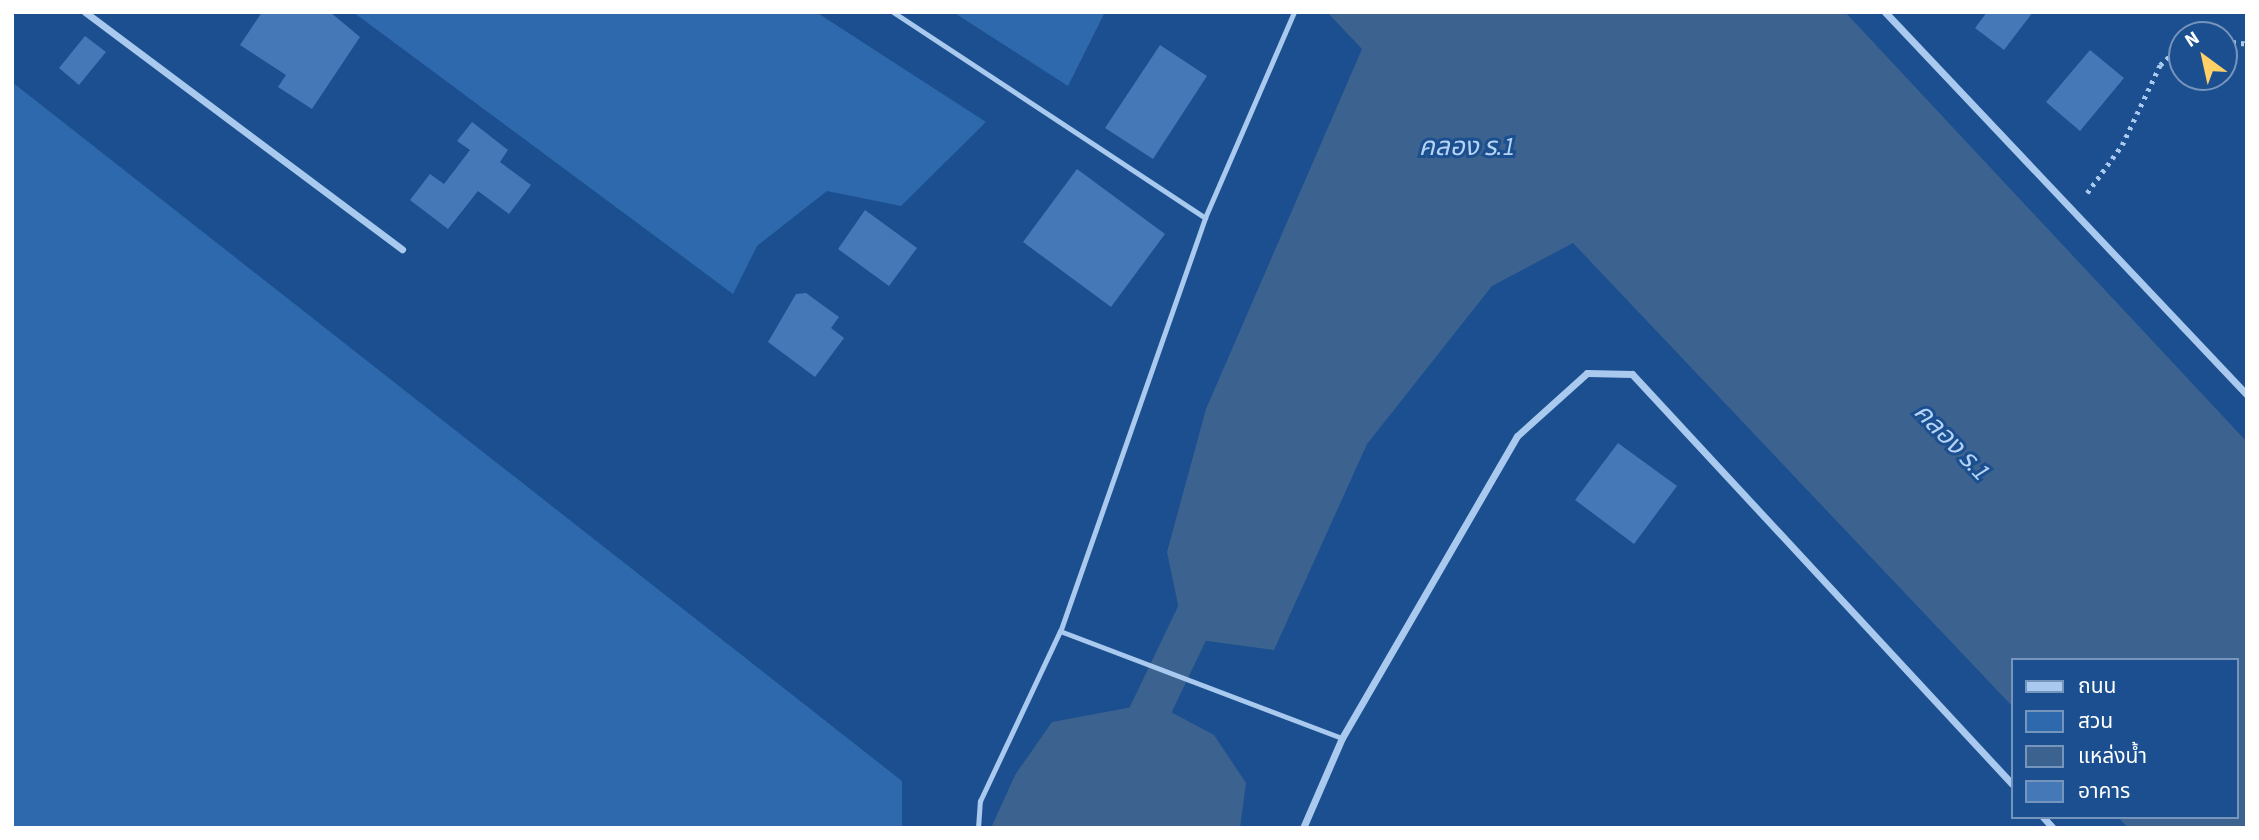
<!DOCTYPE html>
<html>
<head>
<meta charset="utf-8">
<style>
	body { margin:0 }
	#map { position:relative; width:2259px; height:840px; overflow:hidden; background:#1b4f8f; font-family:"Source Sans 3","Noto Sans Thai",sans-serif }
	div>[style] { position:absolute }
	[style*='--x'] { left:calc(var(--x)*1px); top:calc(var(--y)*1px); width:calc(var(--w)*1px); rotate:calc(var(--a)*1deg) }
	.green>* { inset:0; background:#2e69ad }
	.water>* { inset:0; background:#3c6290 }
	.canal>* { height:40px; margin:-20px; padding:0 20px; transform-origin:20px; border-radius:20px; background:#3c6290 }
	.building>* { inset:0; background:#4478b7 }
	.path>* { height:4.5px; margin-top:-2.25px; transform-origin:0; background:repeating-linear-gradient(90deg,#a9c9ee 0 3.5px,transparent 0 8.5px) }
	.service>* { height:5px; margin:-2.5px; padding:0 2.5px; transform-origin:2.5px; border-radius:2.5px; background:#a9c9ee }
	.minor>* { height:7px; margin:-3.5px; padding:0 3.5px; transform-origin:3.5px; border-radius:3.5px; background:#a9c9ee }
	span { translate:-50% -50%; white-space:nowrap; text-align:center; line-height:1.15; -webkit-text-stroke:6px #1b4f8f; paint-order:stroke }
	.water-label { font-size:26px; color:#b5d3f5; font-style:italic }
	.frame { position:absolute; inset:0; border:14px solid #fff; pointer-events:none }
	.legend { position:absolute; left:2011px; top:658px; width:228px; height:161px; box-sizing:border-box; background:#1b4f8f; border:2px solid #7695bc; margin:0; padding:9px 12px; list-style:none; font-size:21px; color:#fff }
	.legend li { display:flex; align-items:center; gap:14px; height:35px }
	.legend b { width:35px; border:2px solid #7695bc }
	.north { position:absolute; left:2168px; top:21px; width:70px; height:70px; box-sizing:border-box; background:#1b4f8f; border:2px solid #7695bc; border-radius:50%; rotate:327deg; font-size:19px; font-weight:700; line-height:28px; text-align:center; color:#fff }
	.north::after { content:''; display:block; margin:auto; width:24px; height:32px; background:#ffd166; clip-path:polygon(50% 0,100% 100%,50% 72%,0 100%) }
</style>
</head>
<body>
<div id="map">
	<div class="green">
		<div style="clip-path:polygon(353px 12px,816px 12px,986px 122px,901px 206px,827px 191px,757px 246px,733px 294px)"></div>
		<div style="clip-path:polygon(953px 12px,1105px 12px,1068px 86px)"></div>
		<div style="clip-path:polygon(12px 82px,902px 781px,902px 828px,12px 828px)"></div>
	</div>
	<div class="water">
		<div style="clip-path:polygon(1327px 12px,1845px 12px,2247px 442px,2247px 828px,2128px 828px,2118px 817px,2236px 817px,2236px 660px,2012px 660px,2012px 706px,1573px 243px,1492px 286px,1367px 444px,1274px 650px,1185px 638px,1167px 552px,1206px 409px,1362px 49px)"></div>
		<div style="clip-path:polygon(1154px 703px,1214px 735px,1246px 783px,1240px 828px,991px 828px,1015px 775px,1052px 722px)"></div>
	</div>
	<div class="canal">
		<div style="--x:1094;--y:828;--w:266;--a:-64.4"></div>
	</div>
	<div class="building">
		<div style="clip-path:polygon(262px 12px,330px 12px,360px 37px,312px 109px,278px 87px,286px 75px,240px 45px)"></div>
		<div style="clip-path:polygon(1987px 12px,2033px 12px,2004px 50px,1975px 28px)"></div>
		<div style="clip-path:polygon(85px 36px,106px 52px,79px 85px,59px 68px)"></div>
		<div style="clip-path:polygon(1160px 45px,1207px 76px,1153px 159px,1105px 128px)"></div>
		<div style="clip-path:polygon(2090px 50px,2124px 78px,2080px 131px,2046px 102px)"></div>
		<div style="clip-path:polygon(472px 122px,508px 150px,500px 162px,531px 185px,509px 214px,478px 191px,448px 229px,410px 200px,430px 174px,444px 184px,470px 150px,457px 141px)"></div>
		<div style="clip-path:polygon(1077px 169px,1165px 234px,1111px 307px,1023px 242px)"></div>
		<div style="clip-path:polygon(865px 210px,917px 248px,889px 286px,838px 249px)"></div>
		<div style="clip-path:polygon(806px 293px,839px 317px,831px 328px,844px 338px,815px 377px,768px 342px,796px 294px)"></div>
		<div style="clip-path:polygon(1618px 443px,1677px 486px,1634px 544px,1575px 500px)"></div>
	</div>
	<div class="path">
		<div style="--x:2224;--y:41;--w:23;--a:7"></div>
		<div style="--x:2087;--y:193;--w:59;--a:-53.9"></div>
		<div style="--x:2122;--y:145;--w:89;--a:-64.6"></div>
		<div style="--x:2160;--y:65;--w:30;--a:-42"></div>
	</div>
	<div class="service">
		<div style="--x:893;--y:12;--w:374;--a:33.4"></div>
		<div style="--x:1294;--y:12;--w:224;--a:113.4"></div>
		<div style="--x:1205;--y:218;--w:438;--a:109.3"></div>
		<div style="--x:1060;--y:631;--w:302;--a:20.8"></div>
		<div style="--x:978;--y:828;--w:27;--a:-86"></div>
		<div style="--x:980;--y:801;--w:188;--a:-64.8"></div>
	</div>
	<div class="minor">
		<div style="--x:85;--y:12;--w:396;--a:36.8"></div>
		<div style="--x:1885;--y:12;--w:527;--a:46.61"></div>
		<div style="--x:2043;--y:817;--w:15;--a:48"></div>
		<div style="--x:1303;--y:828;--w:98;--a:-66.6"></div>
		<div style="--x:1342;--y:738;--w:349;--a:-59.9"></div>
		<div style="--x:1517;--y:436;--w:94;--a:-42"></div>
		<div style="--x:1587;--y:373;--w:45;--a:1.3"></div>
		<div style="--x:1632;--y:374;--w:559;--a:47.17"></div>
	</div>
	<div class="water-label">
		<span style="left:1467px;top:147px">คลอง ร.1</span>
		<span style="left:1952px;top:442px;rotate:46deg">คลอง ร.1</span>
	</div>
	<div class="frame"></div>
	<ul class="legend">
	<li><b style="height:9px;background:#a9c9ee"></b>ถนน</li>
	<li><b style="height:19px;background:#2e69ad"></b>สวน</li>
	<li><b style="height:19px;background:#3c6290"></b>แหล่งน้ำ</li>
	<li><b style="height:19px;background:#4478b7"></b>อาคาร</li>
	</ul>
	<div class="north">N</div>
</div>
</body>
</html>
